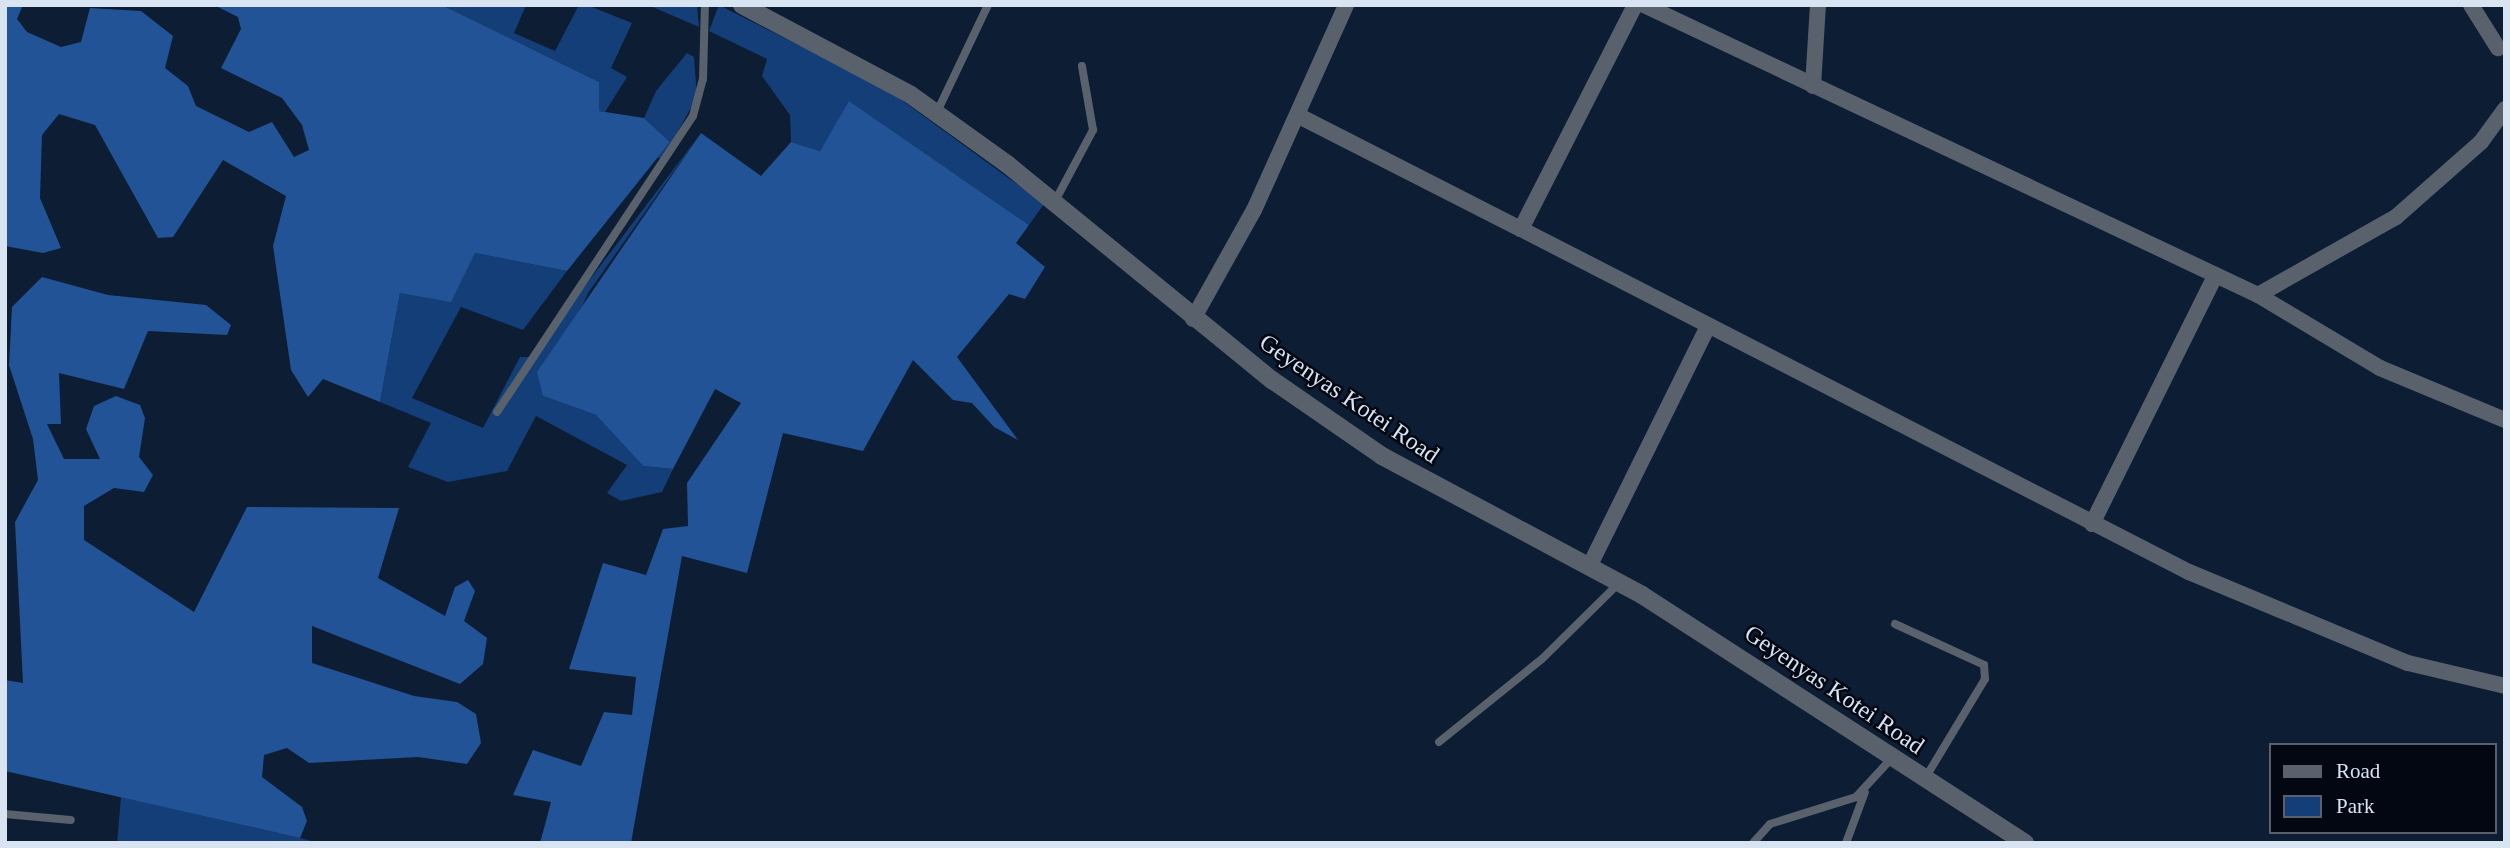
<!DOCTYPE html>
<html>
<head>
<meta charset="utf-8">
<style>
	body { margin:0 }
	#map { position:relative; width:2510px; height:848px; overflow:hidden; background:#0d1d33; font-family:Georgia,serif }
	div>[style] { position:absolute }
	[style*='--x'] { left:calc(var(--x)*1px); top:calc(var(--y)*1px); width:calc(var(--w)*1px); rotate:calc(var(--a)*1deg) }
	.green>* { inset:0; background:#133e77 }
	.forest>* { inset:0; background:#215396 }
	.service>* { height:8px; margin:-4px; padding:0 4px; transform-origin:4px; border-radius:4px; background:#59616d }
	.minor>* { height:16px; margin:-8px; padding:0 8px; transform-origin:8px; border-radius:8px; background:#59616d }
	.tertiary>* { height:18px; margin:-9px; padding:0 9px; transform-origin:9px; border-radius:9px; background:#59616d }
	span { translate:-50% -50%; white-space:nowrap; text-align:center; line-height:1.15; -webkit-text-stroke:5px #030711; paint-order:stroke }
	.street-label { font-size:24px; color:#d9e4f3 }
	.frame { position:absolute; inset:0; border:7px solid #d9e4f3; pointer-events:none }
	.legend { position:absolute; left:2269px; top:743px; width:228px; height:91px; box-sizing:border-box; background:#030711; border:2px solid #595f6b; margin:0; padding:9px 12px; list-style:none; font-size:21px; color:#d9e4f3 }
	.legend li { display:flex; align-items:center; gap:14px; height:35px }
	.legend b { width:35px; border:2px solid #595f6b }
</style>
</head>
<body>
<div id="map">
	<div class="green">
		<div style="clip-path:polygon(442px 5px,526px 5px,514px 33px,555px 51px,579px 5px,587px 5px,632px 23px,611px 68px,627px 77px,605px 112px,599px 111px,599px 82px)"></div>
		<div style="clip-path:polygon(648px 5px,697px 5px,699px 27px)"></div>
		<div style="clip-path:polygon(719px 5px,888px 90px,1044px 204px,1029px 225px,850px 102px,820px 151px,791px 142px,790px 115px,762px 76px,767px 59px,709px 31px)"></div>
		<div style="clip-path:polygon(687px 53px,694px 57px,697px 97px,663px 158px,657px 158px,670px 142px,644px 118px,656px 91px)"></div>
		<div style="clip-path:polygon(701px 133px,588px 293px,543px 396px,596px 415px,643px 466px,673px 469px,662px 492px,621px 501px,607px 493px,627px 465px,536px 416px,507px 471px,448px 482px,408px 467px,431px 423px,380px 402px,400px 293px,475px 253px,567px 271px,523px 330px,461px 307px,412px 398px,483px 428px,520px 357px,531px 357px)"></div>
		<div style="clip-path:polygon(121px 797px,300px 838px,319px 843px,117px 843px)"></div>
	</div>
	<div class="forest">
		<div style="clip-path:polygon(5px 5px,23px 5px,17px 19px,27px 32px,61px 47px,81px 42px,90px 8px,141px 11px,173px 36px,165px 68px,188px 86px,196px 106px,249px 132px,272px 122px,294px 157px,309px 150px,302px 125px,282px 98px,221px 68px,241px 29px,238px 17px,214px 5px,442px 5px,599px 82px,599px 111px,644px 118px,670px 142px,567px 271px,475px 253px,451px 302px,400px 293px,380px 402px,323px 379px,308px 397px,291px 370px,273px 246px,286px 196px,223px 160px,173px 237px,158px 238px,95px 125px,59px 114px,42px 135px,40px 198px,61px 248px,43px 253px,5px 246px)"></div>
		<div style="clip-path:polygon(849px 101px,1029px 225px,1016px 243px,1045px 267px,1025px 299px,1009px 294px,957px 357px,1018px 440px,994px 427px,972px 403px,953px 400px,913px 360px,863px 451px,783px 433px,747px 573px,682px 556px,631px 843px,540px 843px,551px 802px,513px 795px,533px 750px,581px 766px,604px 712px,632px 715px,636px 677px,569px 669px,603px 563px,646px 575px,663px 529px,688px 526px,687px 483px,741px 403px,715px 389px,673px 469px,643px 466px,596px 415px,543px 396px,537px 372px,701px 133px,761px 176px,791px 142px,820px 151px)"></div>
		<div style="clip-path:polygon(42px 277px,108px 295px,206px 305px,231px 325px,227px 335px,148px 331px,124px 389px,59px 373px,61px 424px,47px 424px,64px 459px,100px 459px,86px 429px,94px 406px,116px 396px,140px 405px,145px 418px,139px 457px,153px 475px,144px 492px,114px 488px,84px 506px,84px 540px,194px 612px,247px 507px,399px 508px,378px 578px,445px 616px,455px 587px,468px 580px,475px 591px,464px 621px,487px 638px,483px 664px,460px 684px,312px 626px,312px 663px,414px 696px,457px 702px,476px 714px,481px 743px,467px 764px,418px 757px,309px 763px,287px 748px,264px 755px,262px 777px,302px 807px,307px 821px,300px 838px,5px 771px,5px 680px,23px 683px,15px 522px,38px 480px,33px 439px,9px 365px,12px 307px)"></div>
	</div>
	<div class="service">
		<div style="--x:936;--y:114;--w:121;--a:-64.5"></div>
		<div style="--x:1054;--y:203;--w:83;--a:-61.9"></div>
		<div style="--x:1093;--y:130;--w:65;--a:-99.8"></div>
		<div style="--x:497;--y:412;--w:355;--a:-56.5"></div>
		<div style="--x:693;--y:116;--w:38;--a:-75"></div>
		<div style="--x:703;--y:79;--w:74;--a:-88.5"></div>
		<div style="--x:1895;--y:624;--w:98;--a:24.7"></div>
		<div style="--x:1984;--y:665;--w:14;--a:86"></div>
		<div style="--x:1985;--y:679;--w:118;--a:121.1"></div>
		<div style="--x:1439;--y:742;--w:132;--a:-38.9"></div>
		<div style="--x:1542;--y:659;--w:108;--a:-44.6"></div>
		<div style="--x:5;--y:814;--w:66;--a:5.2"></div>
		<div style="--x:1753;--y:843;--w:25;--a:-48"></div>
		<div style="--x:1770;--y:824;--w:90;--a:-17.4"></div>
		<div style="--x:1856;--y:797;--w:52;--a:-47.4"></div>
		<div style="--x:1846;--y:843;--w:54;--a:-69.6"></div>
	</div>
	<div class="minor">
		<div style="--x:1644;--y:5;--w:679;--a:25.28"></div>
		<div style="--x:2258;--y:295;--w:159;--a:-29.5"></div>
		<div style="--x:2396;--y:217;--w:113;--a:-41.4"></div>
		<div style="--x:2481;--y:142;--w:41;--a:-54"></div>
		<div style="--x:2471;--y:5;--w:51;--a:57.9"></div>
		<div style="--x:1813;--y:86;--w:81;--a:-86.5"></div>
		<div style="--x:1299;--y:116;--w:249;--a:27"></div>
		<div style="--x:1521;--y:229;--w:251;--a:-63"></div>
		<div style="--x:1521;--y:229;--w:751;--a:27.18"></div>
		<div style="--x:2189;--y:572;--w:237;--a:22.6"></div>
		<div style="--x:2408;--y:663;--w:100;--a:13.3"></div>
		<div style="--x:2258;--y:295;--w:142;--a:30.9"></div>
		<div style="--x:2380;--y:368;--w:135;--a:22.6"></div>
		<div style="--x:1193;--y:319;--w:125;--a:-60.8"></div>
		<div style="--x:1254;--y:210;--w:225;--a:-65.8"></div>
		<div style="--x:2092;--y:524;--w:275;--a:-63.6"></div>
		<div style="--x:1589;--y:567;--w:269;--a:-63.7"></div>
	</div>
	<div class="tertiary">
		<div style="--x:742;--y:5;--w:191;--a:28"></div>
		<div style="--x:911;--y:95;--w:118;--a:35.7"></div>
		<div style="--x:1007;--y:164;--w:342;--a:39.2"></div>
		<div style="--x:1272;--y:380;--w:134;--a:34.6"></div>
		<div style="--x:1382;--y:456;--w:295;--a:28.1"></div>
		<div style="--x:1642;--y:595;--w:456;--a:32.9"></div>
	</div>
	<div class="street-label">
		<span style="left:1349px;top:399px;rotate:34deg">Geyenyas Kotei Road</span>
		<span style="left:1834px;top:690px;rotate:34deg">Geyenyas Kotei Road</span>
	</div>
	<div class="frame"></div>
	<ul class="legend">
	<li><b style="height:9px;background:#59616d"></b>Road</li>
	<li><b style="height:19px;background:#133e77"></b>Park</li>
	</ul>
</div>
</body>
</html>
